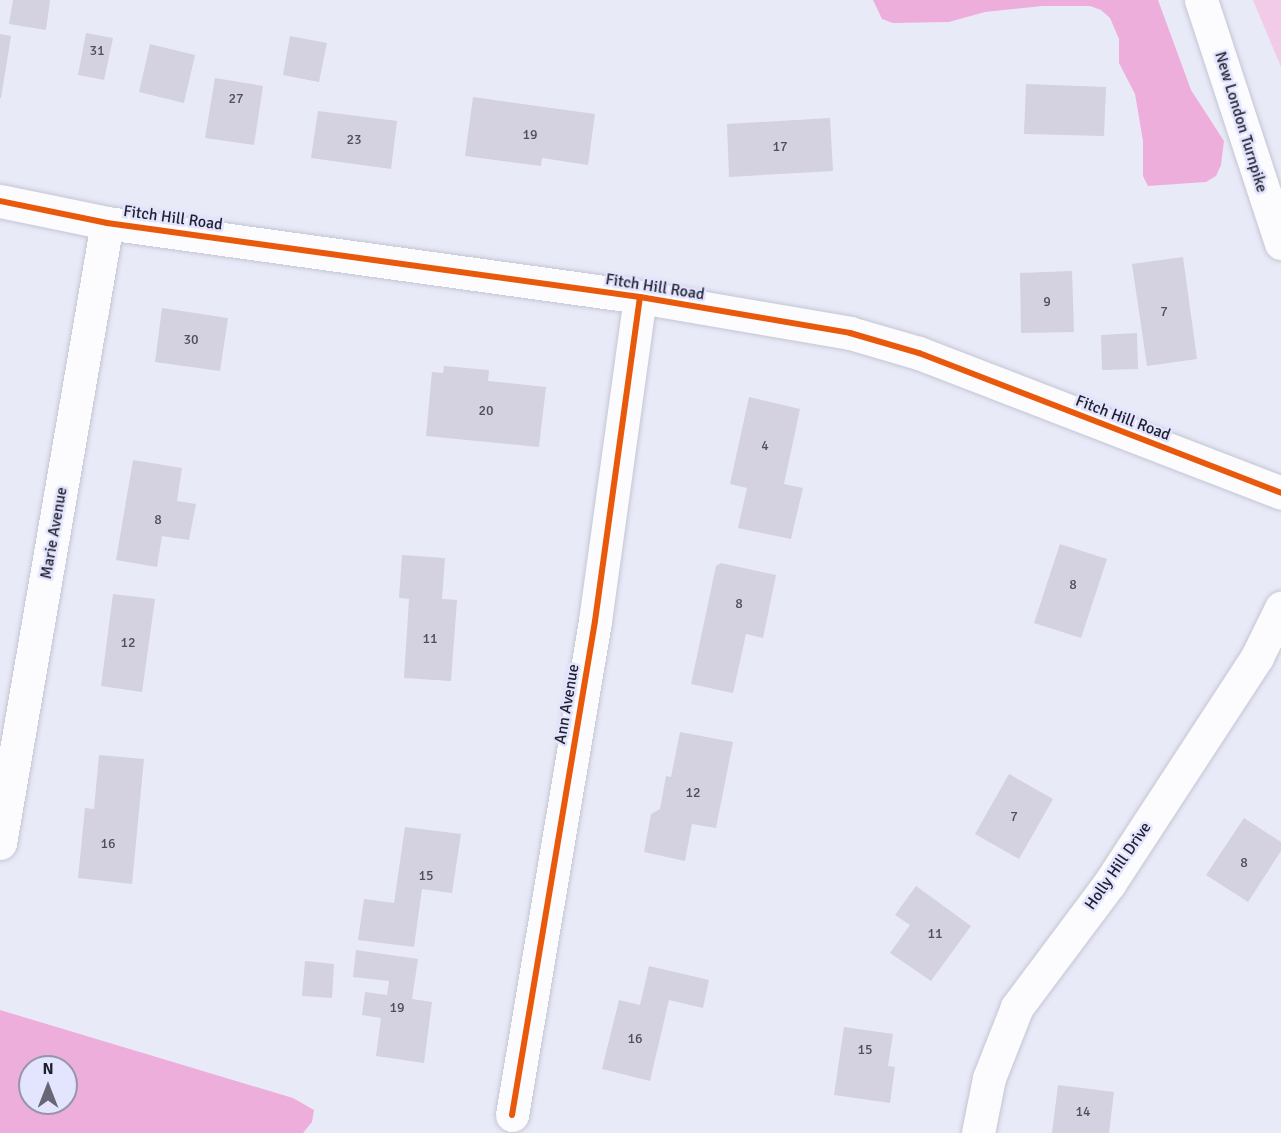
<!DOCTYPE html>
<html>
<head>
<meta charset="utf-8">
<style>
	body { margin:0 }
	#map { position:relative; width:1281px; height:1133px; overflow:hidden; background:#e9eaf8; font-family:Signika,sans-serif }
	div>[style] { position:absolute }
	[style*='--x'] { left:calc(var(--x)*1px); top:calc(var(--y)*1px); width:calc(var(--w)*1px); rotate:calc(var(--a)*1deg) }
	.green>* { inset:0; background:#f1cbe7 }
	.forest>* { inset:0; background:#edaedb }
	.building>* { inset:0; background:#d4d1e0 }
	.roads { filter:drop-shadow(0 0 2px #c4c5d3) drop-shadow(0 0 2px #c4c5d3) }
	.minor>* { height:33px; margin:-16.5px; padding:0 16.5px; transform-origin:16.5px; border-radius:16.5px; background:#fcfcfe }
	.secondary>* { height:33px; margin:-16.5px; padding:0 16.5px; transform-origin:16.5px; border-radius:16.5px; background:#fcfcfe }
	.cycleway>* { height:6px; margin:-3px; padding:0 3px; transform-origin:3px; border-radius:3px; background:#e8590c }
	span { translate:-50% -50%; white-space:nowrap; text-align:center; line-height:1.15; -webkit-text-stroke:5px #e3e4fe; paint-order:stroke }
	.number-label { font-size:14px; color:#4f4e5d }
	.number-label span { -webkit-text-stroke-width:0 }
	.street-label { font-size:16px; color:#1f1f2e }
	.north { position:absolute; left:18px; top:1055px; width:60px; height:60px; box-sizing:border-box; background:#e3e4fe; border:2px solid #9595ab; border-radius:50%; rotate:0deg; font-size:16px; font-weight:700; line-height:24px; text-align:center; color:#1f1f2e }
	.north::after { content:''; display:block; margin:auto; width:21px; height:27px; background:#666675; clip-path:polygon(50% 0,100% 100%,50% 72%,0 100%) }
</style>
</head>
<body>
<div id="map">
	<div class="green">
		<div style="clip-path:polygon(1253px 0,1281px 0,1281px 67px)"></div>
	</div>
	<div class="forest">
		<div style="clip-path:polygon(873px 0,1158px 0,1191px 90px,1224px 141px,1221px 165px,1216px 176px,1206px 182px,1148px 186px,1143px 176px,1143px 141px,1135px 94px,1119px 63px,1119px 39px,1110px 18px,1101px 10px,1090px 6px,1042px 6px,985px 12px,949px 22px,893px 23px,882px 19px)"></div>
		<div style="clip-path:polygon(evenodd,0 1010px,293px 1098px,314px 1110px,312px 1122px,303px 1133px,0 1133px,0 1010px,30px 1067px,66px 1067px,66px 1103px,30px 1103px,30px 1067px)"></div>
	</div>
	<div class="building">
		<div style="clip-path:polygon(13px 0,50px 0,46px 30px,9px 24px)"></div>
		<div style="clip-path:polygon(86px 33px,113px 38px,104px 80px,78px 75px)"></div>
		<div style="clip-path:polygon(0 34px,11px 36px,1px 98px,0 98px)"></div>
		<div style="clip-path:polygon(290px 36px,327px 43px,319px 82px,283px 75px)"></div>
		<div style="clip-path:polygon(150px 44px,195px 55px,184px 103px,139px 92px)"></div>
		<div style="clip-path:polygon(215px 78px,263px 86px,254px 145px,205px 138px)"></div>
		<div style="clip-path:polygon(1026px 84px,1106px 87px,1104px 136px,1024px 134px)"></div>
		<div style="clip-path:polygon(473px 97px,595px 114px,588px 165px,542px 158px,541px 166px,465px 156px)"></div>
		<div style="clip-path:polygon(318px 111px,397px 121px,391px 169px,311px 158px)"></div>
		<div style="clip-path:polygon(830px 118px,833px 171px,729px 177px,727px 124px)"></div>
		<div style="clip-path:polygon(1183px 257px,1197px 359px,1147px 366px,1132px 264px)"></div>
		<div style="clip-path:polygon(1072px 271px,1074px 332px,1021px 333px,1020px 273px)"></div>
		<div style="clip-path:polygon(162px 308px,228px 318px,220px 371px,155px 362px)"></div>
		<div style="clip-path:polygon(1137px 333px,1138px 369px,1102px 370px,1101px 335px)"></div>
		<div style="clip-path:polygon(444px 366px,489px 370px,488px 381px,546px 387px,539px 447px,426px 436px,432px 372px,443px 373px)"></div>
		<div style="clip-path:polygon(749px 397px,800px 409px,784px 484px,803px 488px,791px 539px,738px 528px,747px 488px,730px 484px)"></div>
		<div style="clip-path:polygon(133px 460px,182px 468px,177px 501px,196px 504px,189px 540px,162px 536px,157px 567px,116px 560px)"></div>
		<div style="clip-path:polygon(1060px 544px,1107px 559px,1081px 638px,1034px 623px)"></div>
		<div style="clip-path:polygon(402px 555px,445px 558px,442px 599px,457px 600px,451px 681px,404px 678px,409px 599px,399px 598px)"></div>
		<div style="clip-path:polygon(721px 563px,776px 575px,763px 638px,746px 634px,733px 693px,691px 684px,716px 566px)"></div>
		<div style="clip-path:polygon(113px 594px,155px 599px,142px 692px,101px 686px)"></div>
		<div style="clip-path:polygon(680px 732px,733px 742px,716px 828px,692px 824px,685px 861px,644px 852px,651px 814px,660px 809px,666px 776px,671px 777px)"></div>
		<div style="clip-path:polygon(99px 755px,144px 759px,132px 884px,78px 878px,85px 808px,94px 809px)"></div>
		<div style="clip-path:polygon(1009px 774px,1053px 799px,1019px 859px,975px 834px)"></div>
		<div style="clip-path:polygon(1244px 818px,1281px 842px,1281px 851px,1248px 902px,1206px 875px)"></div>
		<div style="clip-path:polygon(405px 827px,461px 834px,452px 893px,422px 889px,414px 947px,358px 940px,364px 899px,394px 903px)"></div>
		<div style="clip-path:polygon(916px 886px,971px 926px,931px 981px,890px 953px,910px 925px,895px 915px)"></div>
		<div style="clip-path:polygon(356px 950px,418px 959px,412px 999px,432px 1002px,424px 1063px,376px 1056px,381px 1018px,362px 1015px,365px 992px,387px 995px,389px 981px,353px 977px)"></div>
		<div style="clip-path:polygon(305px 961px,334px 964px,332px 998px,302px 996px)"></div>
		<div style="clip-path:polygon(649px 966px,709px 980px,703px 1008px,669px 1000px,650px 1081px,602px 1069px,619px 1000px,640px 1005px)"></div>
		<div style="clip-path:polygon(844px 1027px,893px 1034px,888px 1066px,895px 1067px,890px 1103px,834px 1095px)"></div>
		<div style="clip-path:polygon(1058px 1085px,1114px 1092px,1109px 1133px,1052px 1133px)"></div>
	</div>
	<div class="roads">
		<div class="minor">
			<div style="--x:0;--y:201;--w:109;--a:11.6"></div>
			<div style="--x:107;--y:223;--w:538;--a:7.9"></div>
			<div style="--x:640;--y:297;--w:213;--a:9.7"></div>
			<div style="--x:850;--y:333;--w:72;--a:16.2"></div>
			<div style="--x:919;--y:353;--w:388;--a:21.1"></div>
			<div style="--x:0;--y:843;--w:629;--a:-80.21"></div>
			<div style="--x:512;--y:1115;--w:501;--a:-80.46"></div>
			<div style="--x:595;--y:621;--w:327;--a:-82.1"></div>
			<div style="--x:978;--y:1133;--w:56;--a:-78.7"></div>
			<div style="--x:989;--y:1078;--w:76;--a:-68.5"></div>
			<div style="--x:1017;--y:1007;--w:154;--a:-53.2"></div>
			<div style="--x:1109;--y:884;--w:271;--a:-56.9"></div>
			<div style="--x:1257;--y:657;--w:55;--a:-63.9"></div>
		</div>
		<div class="secondary">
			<div style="--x:1201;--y:0;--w:256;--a:71.8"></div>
		</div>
	</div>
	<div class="cycleway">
		<div style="--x:0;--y:201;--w:109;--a:11.6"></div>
		<div style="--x:107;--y:223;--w:538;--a:7.9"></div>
		<div style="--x:640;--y:297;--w:213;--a:9.7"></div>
		<div style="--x:850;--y:333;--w:72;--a:16.2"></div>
		<div style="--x:919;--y:353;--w:388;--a:21.1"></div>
		<div style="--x:512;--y:1115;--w:501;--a:-80.46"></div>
		<div style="--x:595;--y:621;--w:327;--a:-82.1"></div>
	</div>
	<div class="number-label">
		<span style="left:97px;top:51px">31</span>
		<span style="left:236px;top:99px">27</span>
		<span style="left:530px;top:135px">19</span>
		<span style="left:354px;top:140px">23</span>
		<span style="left:780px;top:147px">17</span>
		<span style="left:1047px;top:302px">9</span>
		<span style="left:1164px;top:312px">7</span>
		<span style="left:191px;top:340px">30</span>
		<span style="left:486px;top:411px">20</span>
		<span style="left:765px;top:446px">4</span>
		<span style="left:158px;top:520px">8</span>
		<span style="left:1073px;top:585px">8</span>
		<span style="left:739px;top:604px">8</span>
		<span style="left:430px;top:639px">11</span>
		<span style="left:128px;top:643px">12</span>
		<span style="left:693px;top:793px">12</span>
		<span style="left:1014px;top:817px">7</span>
		<span style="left:108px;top:844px">16</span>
		<span style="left:1244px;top:863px">8</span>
		<span style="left:426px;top:876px">15</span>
		<span style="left:935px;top:934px">11</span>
		<span style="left:397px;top:1008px">19</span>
		<span style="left:635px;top:1039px">16</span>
		<span style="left:865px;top:1050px">15</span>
		<span style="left:1083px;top:1112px">14</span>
	</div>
	<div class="street-label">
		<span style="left:1241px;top:122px;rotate:73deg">New London Turnpike</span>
		<span style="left:173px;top:218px;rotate:8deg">Fitch Hill Road</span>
		<span style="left:655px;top:287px;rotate:9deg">Fitch Hill Road</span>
		<span style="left:1123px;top:418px;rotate:21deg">Fitch Hill Road</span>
		<span style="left:54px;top:533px;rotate:-80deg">Marie Avenue</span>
		<span style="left:567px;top:704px;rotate:-80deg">Ann Avenue</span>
		<span style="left:1118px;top:866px;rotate:-55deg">Holly Hill Drive</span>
	</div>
	<div class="north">N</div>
</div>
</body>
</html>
